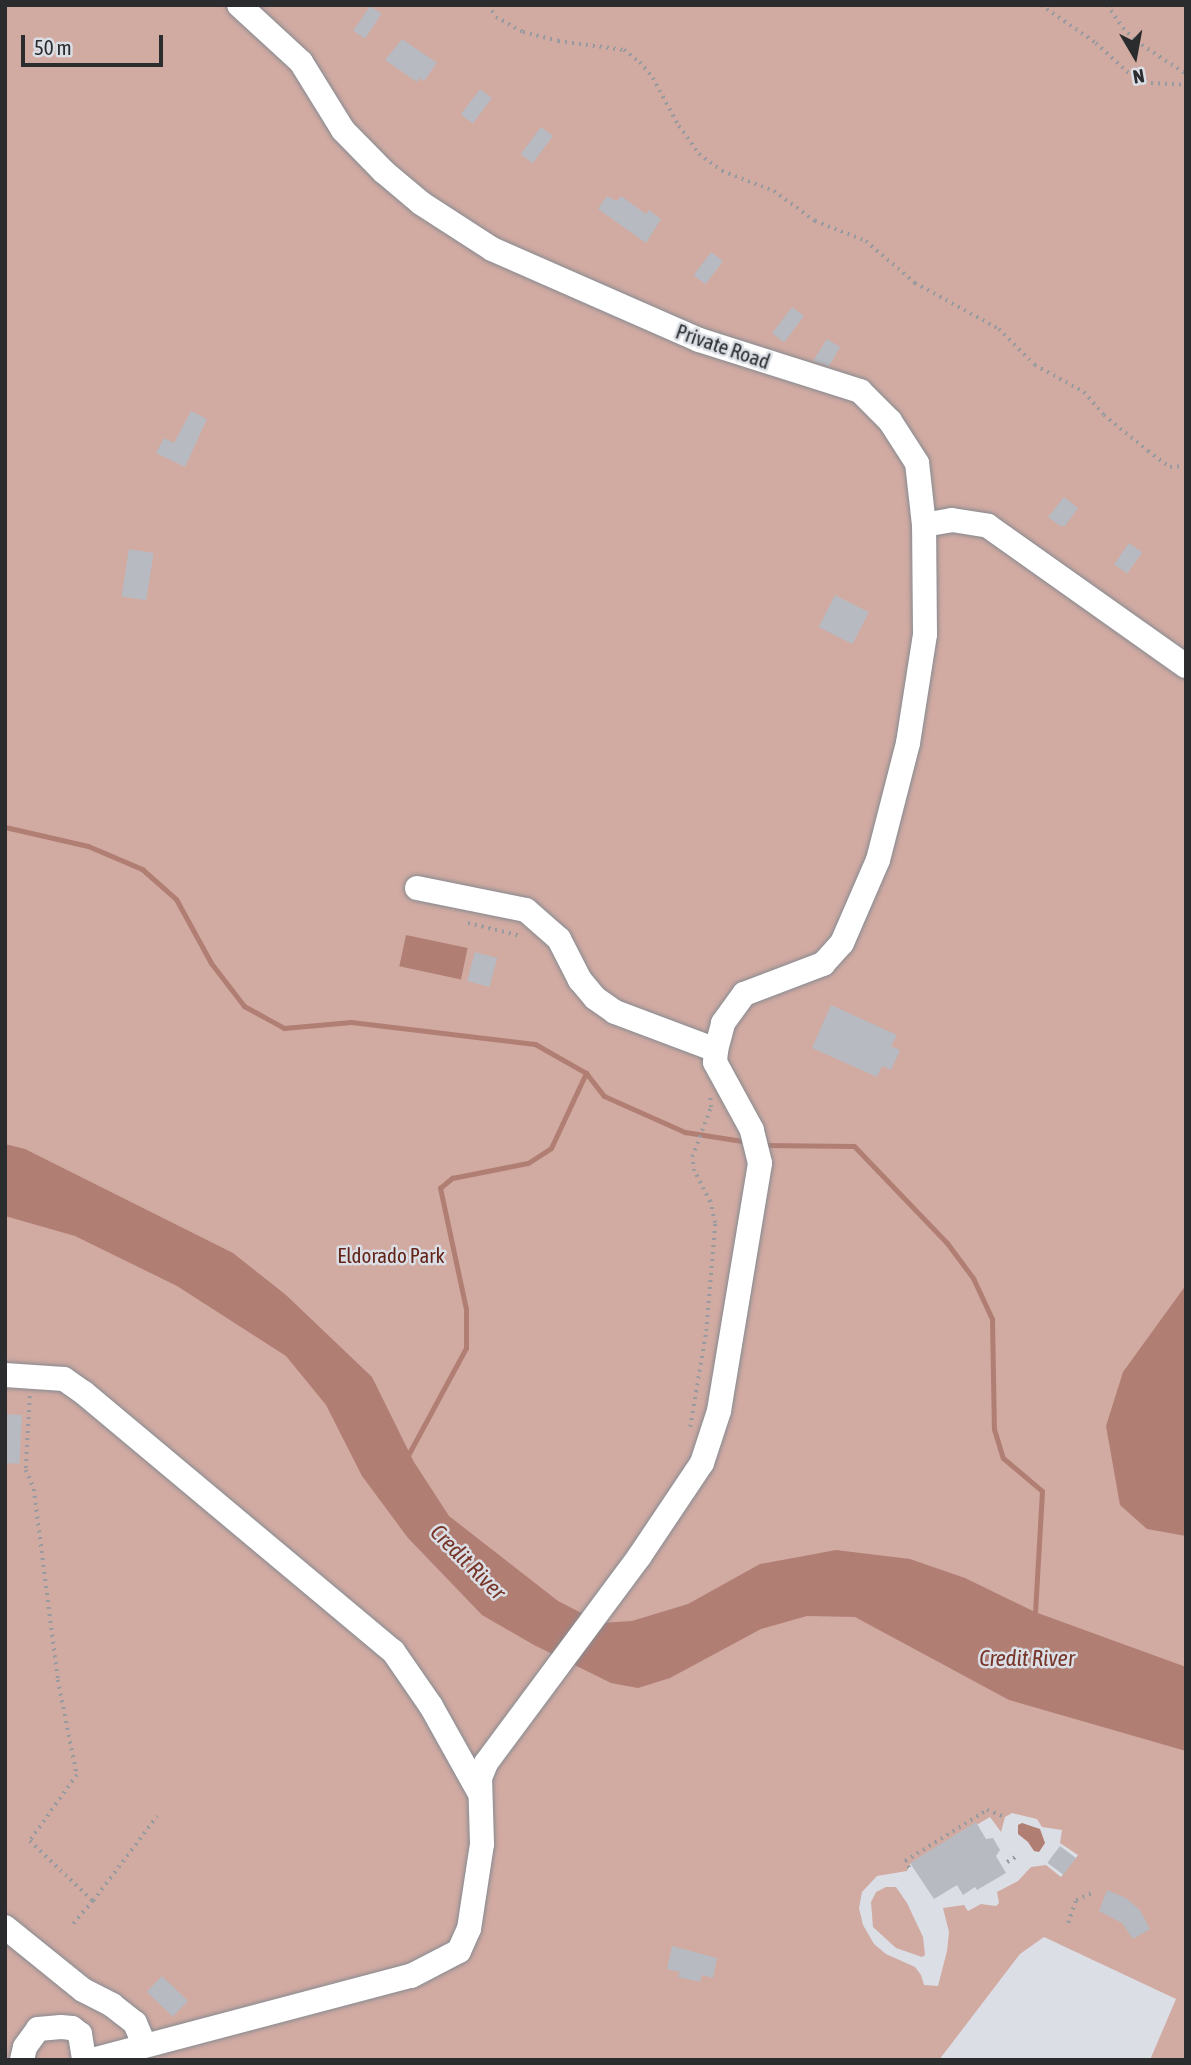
<!DOCTYPE html>
<style>
body{margin:0}
#map{position:relative;width:1191px;height:2065px;overflow:hidden;background:#dbdfe5;font-family:"Asap Condensed",sans-serif}
div>[style]{position:absolute}
.green>*{inset:0;background:#d1aaa2}
.water>*{inset:0;background:#b17e74;transform-origin:0 0}
.stream>*{height:5px;margin:-2.5px;padding:0 2.5px;transform-origin:2.5px;border-radius:2.5px;background:#b17e74}
.building>*{inset:0;background:#b7bbc1;transform-origin:0 0}
.path>*{height:3.5px;margin-top:-1.75px;transform-origin:0;background:repeating-linear-gradient(90deg,#979a9e 0 2px,transparent 0 7px)}
.roads{filter:drop-shadow(0 0 2px #868a90) drop-shadow(0 0 2px #868a90)}
.minor>*{height:24px;margin:-12px;padding:0 12px;transform-origin:12px;border-radius:12px;background:#fff}
span{translate:-50% -50%;white-space:nowrap;text-align:center;line-height:1.15;-webkit-text-stroke:5px #dbdfe5;paint-order:stroke}
.street-label{font-size:21px;color:#2a2c2e}
.park-label{font-size:21px;color:#632318}
.water-label{font-size:23px;color:#773529;font-style:italic}
.frame{position:absolute;inset:0;border:7px solid #2a2c2e;pointer-events:none}
.north{position:absolute;left:1100px;top:21px;width:70px;height:70px;-webkit-text-stroke:5px #dbdfe5;paint-order:stroke;rotate:170deg;font-size:19px;font-weight:700;line-height:28px;text-align:center;color:#2a2c2e}
.north::after{content:'';display:block;margin:auto;width:24px;height:32px;background:#2a2c2e;clip-path:polygon(50% 0,100% 100%,50% 72%,0 100%)}
.scale{position:absolute;left:21px;top:35px;width:142px;height:32px;box-sizing:border-box;border:4px solid #2a2c2e;border-top:0;padding-left:9px;font-size:21px;line-height:24px;white-space:nowrap;color:#2a2c2e;-webkit-text-stroke:5px #dbdfe5;paint-order:stroke}
</style>
<div id="map">
<div class="green">
<i style="clip-path:polygon(evenodd,5px 5px,1186px 5px,1186px 2060px,1150px 2060px,1176px 1999px,1044px 1937px,1020px 1954px,939px 2060px,5px 2060px,5px 5px,1012px 1813px,1037px 1819px,1042px 1827px,1062px 1830px,1060px 1843px,1078px 1855px,1061px 1877px,1046px 1865px,1031px 1867px,1018px 1881px,997px 1892px,999px 1903px,996px 1906px,981px 1904px,968px 1911px,964px 1905px,943px 1908px,949px 1932px,947px 1951px,938px 1986px,924px 1985px,921px 1975px,915px 1967px,886px 1954px,874px 1944px,863px 1925px,859px 1908px,862px 1892px,877px 1876px,907px 1871px,910px 1864px,990px 1817px,1001px 1832px,1005px 1817px,1012px 1813px)"></i>
<i style="clip-path:polygon(886px 1887px,896px 1887px,907px 1903px,923px 1937px,925px 1955px,922px 1957px,896px 1948px,873px 1927px,871px 1902px,876px 1892px)"></i>
</div>
<div class="water">
<i style="left:406px;top:935px;width:63px;height:32px;rotate:12deg"></i>
<i style="clip-path:polygon(5px 1144px,25px 1149px,233px 1253px,286px 1295px,372px 1377px,414px 1462px,449px 1516px,558px 1601px,601px 1623px,632px 1621px,688px 1604px,760px 1564px,836px 1550px,910px 1559px,965px 1578px,1035px 1612px,1186px 1667px,1186px 1751px,1009px 1700px,855px 1617px,807px 1616px,761px 1629px,670px 1678px,638px 1688px,611px 1683px,534px 1645px,482px 1615px,408px 1538px,362px 1476px,326px 1405px,286px 1356px,177px 1286px,75px 1236px,5px 1216px)"></i>
<i style="clip-path:polygon(1186px 1285px,1186px 1536px,1147px 1529px,1120px 1505px,1106px 1426px,1123px 1372px)"></i>
<i style="clip-path:polygon(1022px 1823px,1040px 1829px,1045px 1843px,1039px 1852px,1034px 1851px,1028px 1842px,1018px 1834px,1018px 1825px)"></i>
</div>
<div class="stream">
<i style="left:5px;top:827px;width:85px;rotate:12.9deg"></i>
<i style="left:88px;top:846px;width:59px;rotate:23.1deg"></i>
<i style="left:142px;top:869px;width:45px;rotate:41.4deg"></i>
<i style="left:176px;top:899px;width:73px;rotate:61.3deg"></i>
<i style="left:211px;top:963px;width:54px;rotate:52.5deg"></i>
<i style="left:244px;top:1006px;width:46px;rotate:28.8deg"></i>
<i style="left:284px;top:1028px;width:67px;rotate:-5.1deg"></i>
<i style="left:351px;top:1022px;width:185px;rotate:6.8deg"></i>
<i style="left:535px;top:1044px;width:59px;rotate:29.6deg"></i>
<i style="left:586px;top:1073px;width:29px;rotate:52deg"></i>
<i style="left:604px;top:1096px;width:89px;rotate:24deg"></i>
<i style="left:685px;top:1132px;width:64px;rotate:9deg"></i>
<i style="left:764px;top:1145px;width:90px;rotate:0.6deg"></i>
<i style="left:854px;top:1146px;width:134px;rotate:46.2deg"></i>
<i style="left:947px;top:1243px;width:44px;rotate:53.4deg"></i>
<i style="left:973px;top:1278px;width:45px;rotate:65.1deg"></i>
<i style="left:992px;top:1319px;width:110px;rotate:89deg"></i>
<i style="left:994px;top:1429px;width:30px;rotate:73deg"></i>
<i style="left:1003px;top:1458px;width:51px;rotate:40.2deg"></i>
<i style="left:1042px;top:1491px;width:121px;rotate:93.3deg"></i>
<i style="left:407px;top:1457px;width:124px;rotate:-61.6deg"></i>
<i style="left:466px;top:1348px;width:39px;rotate:-90deg"></i>
<i style="left:466px;top:1309px;width:124px;rotate:-102.1deg"></i>
<i style="left:440px;top:1188px;width:16px;rotate:-40deg"></i>
<i style="left:452px;top:1178px;width:77px;rotate:-11.2deg"></i>
<i style="left:528px;top:1163px;width:27px;rotate:-33deg"></i>
<i style="left:551px;top:1148px;width:83px;rotate:-65deg"></i>
</div>
<div class="building">
<i style="left:370px;top:6px;width:14px;height:30px;rotate:34deg"></i>
<i style="clip-path:polygon(402px 39px,437px 63px,424px 81px,420px 78px,417px 82px,385px 60px)"></i>
<i style="left:480px;top:89px;width:15px;height:32px;rotate:37deg"></i>
<i style="left:541px;top:127px;width:15px;height:34px;rotate:37deg"></i>
<i style="clip-path:polygon(607px 196px,617px 201px,621px 196px,646px 214px,649px 210px,661px 219px,646px 243px,598px 209px)"></i>
<i style="left:711px;top:252px;width:15px;height:29px;rotate:37deg"></i>
<i style="left:792px;top:307px;width:15px;height:33px;rotate:37deg"></i>
<i style="clip-path:polygon(827px 339px,840px 347px,829px 366px,813px 361px)"></i>
<i style="clip-path:polygon(191px 411px,207px 419px,185px 467px,156px 453px,164px 438px,174px 443px)"></i>
<i style="clip-path:polygon(1064px 497px,1078px 508px,1065px 526px,1060px 526px,1048px 517px)"></i>
<i style="left:1129px;top:543px;width:16px;height:26px;rotate:35deg"></i>
<i style="left:129px;top:549px;width:25px;height:48px;rotate:9deg"></i>
<i style="left:835px;top:595px;width:38px;height:36px;rotate:27deg"></i>
<i style="left:475px;top:952px;width:23px;height:30px;rotate:15deg"></i>
<i style="clip-path:polygon(831px 1005px,897px 1035px,891px 1046px,900px 1050px,891px 1070px,882px 1066px,877px 1077px,812px 1048px)"></i>
<i style="left:5px;top:1414px;width:17px;height:49px;rotate:3deg"></i>
<i style="clip-path:polygon(976px 1822px,986px 1839px,993px 1838px,1000px 1850px,996px 1856px,1006px 1873px,977px 1890px,975px 1887px,963px 1895px,957px 1885px,934px 1899px,910px 1863px)"></i>
<i style="left:1060px;top:1846px;width:20px;height:21px;rotate:37deg"></i>
<i style="clip-path:polygon(1107px 1890px,1126px 1898px,1140px 1910px,1150px 1929px,1133px 1939px,1122px 1923px,1099px 1911px)"></i>
<i style="clip-path:polygon(672px 1946px,717px 1958px,713px 1978px,702px 1975px,700px 1982px,678px 1977px,680px 1972px,667px 1969px)"></i>
<i style="left:162px;top:1976px;width:36px;height:22px;rotate:44deg"></i>
</div>
<div class="path">
<i style="left:488px;top:5px;width:14px;rotate:56deg"></i>
<i style="left:496px;top:17px;width:31px;rotate:29deg"></i>
<i style="left:523px;top:32px;width:36px;rotate:14deg"></i>
<i style="left:558px;top:41px;width:67px;rotate:7.8deg"></i>
<i style="left:624px;top:50px;width:20px;rotate:37deg"></i>
<i style="left:640px;top:62px;width:21px;rotate:51deg"></i>
<i style="left:653px;top:78px;width:55px;rotate:61.6deg"></i>
<i style="left:679px;top:126px;width:34px;rotate:54deg"></i>
<i style="left:699px;top:154px;width:29px;rotate:36deg"></i>
<i style="left:722px;top:171px;width:56px;rotate:21deg"></i>
<i style="left:774px;top:191px;width:51px;rotate:36.2deg"></i>
<i style="left:815px;top:221px;width:55px;rotate:21.4deg"></i>
<i style="left:866px;top:241px;width:65px;rotate:40.6deg"></i>
<i style="left:915px;top:283px;width:96px;rotate:28.7deg"></i>
<i style="left:999px;top:329px;width:51px;rotate:45deg"></i>
<i style="left:1035px;top:365px;width:56px;rotate:28.9deg"></i>
<i style="left:1084px;top:392px;width:30px;rotate:49deg"></i>
<i style="left:1104px;top:415px;width:57px;rotate:39.3deg"></i>
<i style="left:1148px;top:451px;width:27px;rotate:36deg"></i>
<i style="left:1170px;top:467px;width:16px;rotate:-4deg"></i>
<i style="left:1041px;top:5px;width:67px;rotate:34.6deg"></i>
<i style="left:1096px;top:43px;width:49px;rotate:42.5deg"></i>
<i style="left:1132px;top:76px;width:20px;rotate:20deg"></i>
<i style="left:1151px;top:83px;width:35px;rotate:3deg"></i>
<i style="left:1107px;top:5px;width:28px;rotate:55deg"></i>
<i style="left:1123px;top:28px;width:18px;rotate:45deg"></i>
<i style="left:1136px;top:41px;width:60px;rotate:33.4deg"></i>
<i style="left:468px;top:923px;width:55px;rotate:13.8deg"></i>
<i style="left:30px;top:1396px;width:74px;rotate:93.1deg"></i>
<i style="left:26px;top:1470px;width:21px;rotate:67deg"></i>
<i style="left:34px;top:1489px;width:193px;rotate:82.8deg"></i>
<i style="left:58px;top:1680px;width:97px;rotate:78.7deg"></i>
<i style="left:77px;top:1775px;width:81px;rotate:125.5deg"></i>
<i style="left:30px;top:1841px;width:87px;rotate:43.6deg"></i>
<i style="left:93px;top:1901px;width:33px;rotate:130deg"></i>
<i style="left:690px;top:1427px;width:97px;rotate:-80.5deg"></i>
<i style="left:706px;top:1331px;width:108px;rotate:-85.2deg"></i>
<i style="left:715px;top:1223px;width:22px;rotate:-103deg"></i>
<i style="left:710px;top:1202px;width:35px;rotate:-117deg"></i>
<i style="left:694px;top:1171px;width:14px;rotate:-98deg"></i>
<i style="left:692px;top:1157px;width:53px;rotate:-69.2deg"></i>
<i style="left:711px;top:1107px;width:9px;rotate:-96deg"></i>
<i style="left:1007px;top:1862px;width:12px;rotate:-31deg"></i>
<i style="left:909px;top:1868px;width:8px;rotate:-120deg"></i>
<i style="left:905px;top:1861px;width:91px;rotate:-31.9deg"></i>
<i style="left:982px;top:1813px;width:6px;rotate:-31deg"></i>
<i style="left:987px;top:1810px;width:19px;rotate:21deg"></i>
<i style="left:93px;top:1901px;width:106px;rotate:-53deg"></i>
<i style="left:1068px;top:1923px;width:24px;rotate:-71deg"></i>
<i style="left:1076px;top:1900px;width:20px;rotate:-24deg"></i>
</div>
<div class="roads">
<div class="minor">
<i style="left:924px;top:525px;width:28px;rotate:-10deg"></i>
<i style="left:952px;top:520px;width:36px;rotate:9deg"></i>
<i style="left:988px;top:526px;width:242px;rotate:35.3deg"></i>
<i style="left:417px;top:888px;width:111px;rotate:11.4deg"></i>
<i style="left:526px;top:910px;width:44px;rotate:41.3deg"></i>
<i style="left:559px;top:939px;width:46px;rotate:62.9deg"></i>
<i style="left:580px;top:980px;width:23px;rotate:50deg"></i>
<i style="left:595px;top:998px;width:24px;rotate:35deg"></i>
<i style="left:615px;top:1012px;width:108px;rotate:20.6deg"></i>
<i style="left:5px;top:1375px;width:59px;rotate:3.9deg"></i>
<i style="left:64px;top:1379px;width:24px;rotate:35deg"></i>
<i style="left:84px;top:1393px;width:403px;rotate:39.9deg"></i>
<i style="left:393px;top:1651px;width:67px;rotate:55.4deg"></i>
<i style="left:431px;top:1706px;width:98px;rotate:60.8deg"></i>
<i style="left:5px;top:1927px;width:100px;rotate:38.9deg"></i>
<i style="left:83px;top:1990px;width:33px;rotate:27deg"></i>
<i style="left:112px;top:2005px;width:29px;rotate:38deg"></i>
<i style="left:135px;top:2023px;width:23px;rotate:67deg"></i>
<i style="left:22px;top:2060px;width:13px;rotate:-77deg"></i>
<i style="left:25px;top:2047px;width:22px;rotate:-54deg"></i>
<i style="left:38px;top:2029px;width:23px;rotate:-5deg"></i>
<i style="left:61px;top:2027px;width:11px;rotate:5deg"></i>
<i style="left:72px;top:2028px;width:10px;rotate:37deg"></i>
<i style="left:80px;top:2034px;width:26px;rotate:81deg"></i>
<i style="left:92px;top:2060px;width:330px;rotate:-14.8deg"></i>
<i style="left:411px;top:1976px;width:54px;rotate:-27.5deg"></i>
<i style="left:459px;top:1951px;width:24px;rotate:-66deg"></i>
<i style="left:469px;top:1929px;width:86px;rotate:-81.3deg"></i>
<i style="left:482px;top:1844px;width:66px;rotate:-91.7deg"></i>
<i style="left:480px;top:1778px;width:16px;rotate:-68deg"></i>
<i style="left:486px;top:1763px;width:257px;rotate:-53.4deg"></i>
<i style="left:639px;top:1557px;width:113px;rotate:-56.2deg"></i>
<i style="left:702px;top:1463px;width:55px;rotate:-71.9deg"></i>
<i style="left:719px;top:1411px;width:251px;rotate:-80.6deg"></i>
<i style="left:760px;top:1163px;width:34px;rotate:-104deg"></i>
<i style="left:752px;top:1130px;width:77px;rotate:-118.6deg"></i>
<i style="left:715px;top:1062px;width:12px;rotate:-85deg"></i>
<i style="left:716px;top:1050px;width:28px;rotate:-75deg"></i>
<i style="left:723px;top:1023px;width:36px;rotate:-54deg"></i>
<i style="left:744px;top:994px;width:85px;rotate:-20.8deg"></i>
<i style="left:823px;top:964px;width:28px;rotate:-48deg"></i>
<i style="left:842px;top:943px;width:90px;rotate:-66.6deg"></i>
<i style="left:878px;top:860px;width:121px;rotate:-75.6deg"></i>
<i style="left:908px;top:743px;width:110px;rotate:-81.1deg"></i>
<i style="left:925px;top:634px;width:109px;rotate:-90.5deg"></i>
<i style="left:924px;top:525px;width:62px;rotate:-96.4deg"></i>
<i style="left:917px;top:463px;width:50px;rotate:-122.7deg"></i>
<i style="left:890px;top:421px;width:42px;rotate:-135deg"></i>
<i style="left:860px;top:391px;width:169px;rotate:-162.4deg"></i>
<i style="left:699px;top:340px;width:226px;rotate:-156.3deg"></i>
<i style="left:492px;top:249px;width:85px;rotate:-147.1deg"></i>
<i style="left:421px;top:203px;width:48px;rotate:-140deg"></i>
<i style="left:384px;top:172px;width:59px;rotate:-134.3deg"></i>
<i style="left:343px;top:130px;width:80px;rotate:-121.7deg"></i>
<i style="left:301px;top:62px;width:84px;rotate:-137.4deg"></i>
</div>
</div>
<div class="street-label">
<span style="left:723px;top:346px;rotate:19deg">Private Road</span>
</div>
<div class="park-label">
<span style="left:391px;top:1255px">Eldorado Park</span>
</div>
<div class="water-label">
<span style="left:468px;top:1562px;rotate:45deg">Credit River</span>
<span style="left:1027px;top:1658px">Credit River</span>
</div>
<div class="frame"></div>
<div class="north">N</div>
<div class="scale">50 m</div>
</div>
